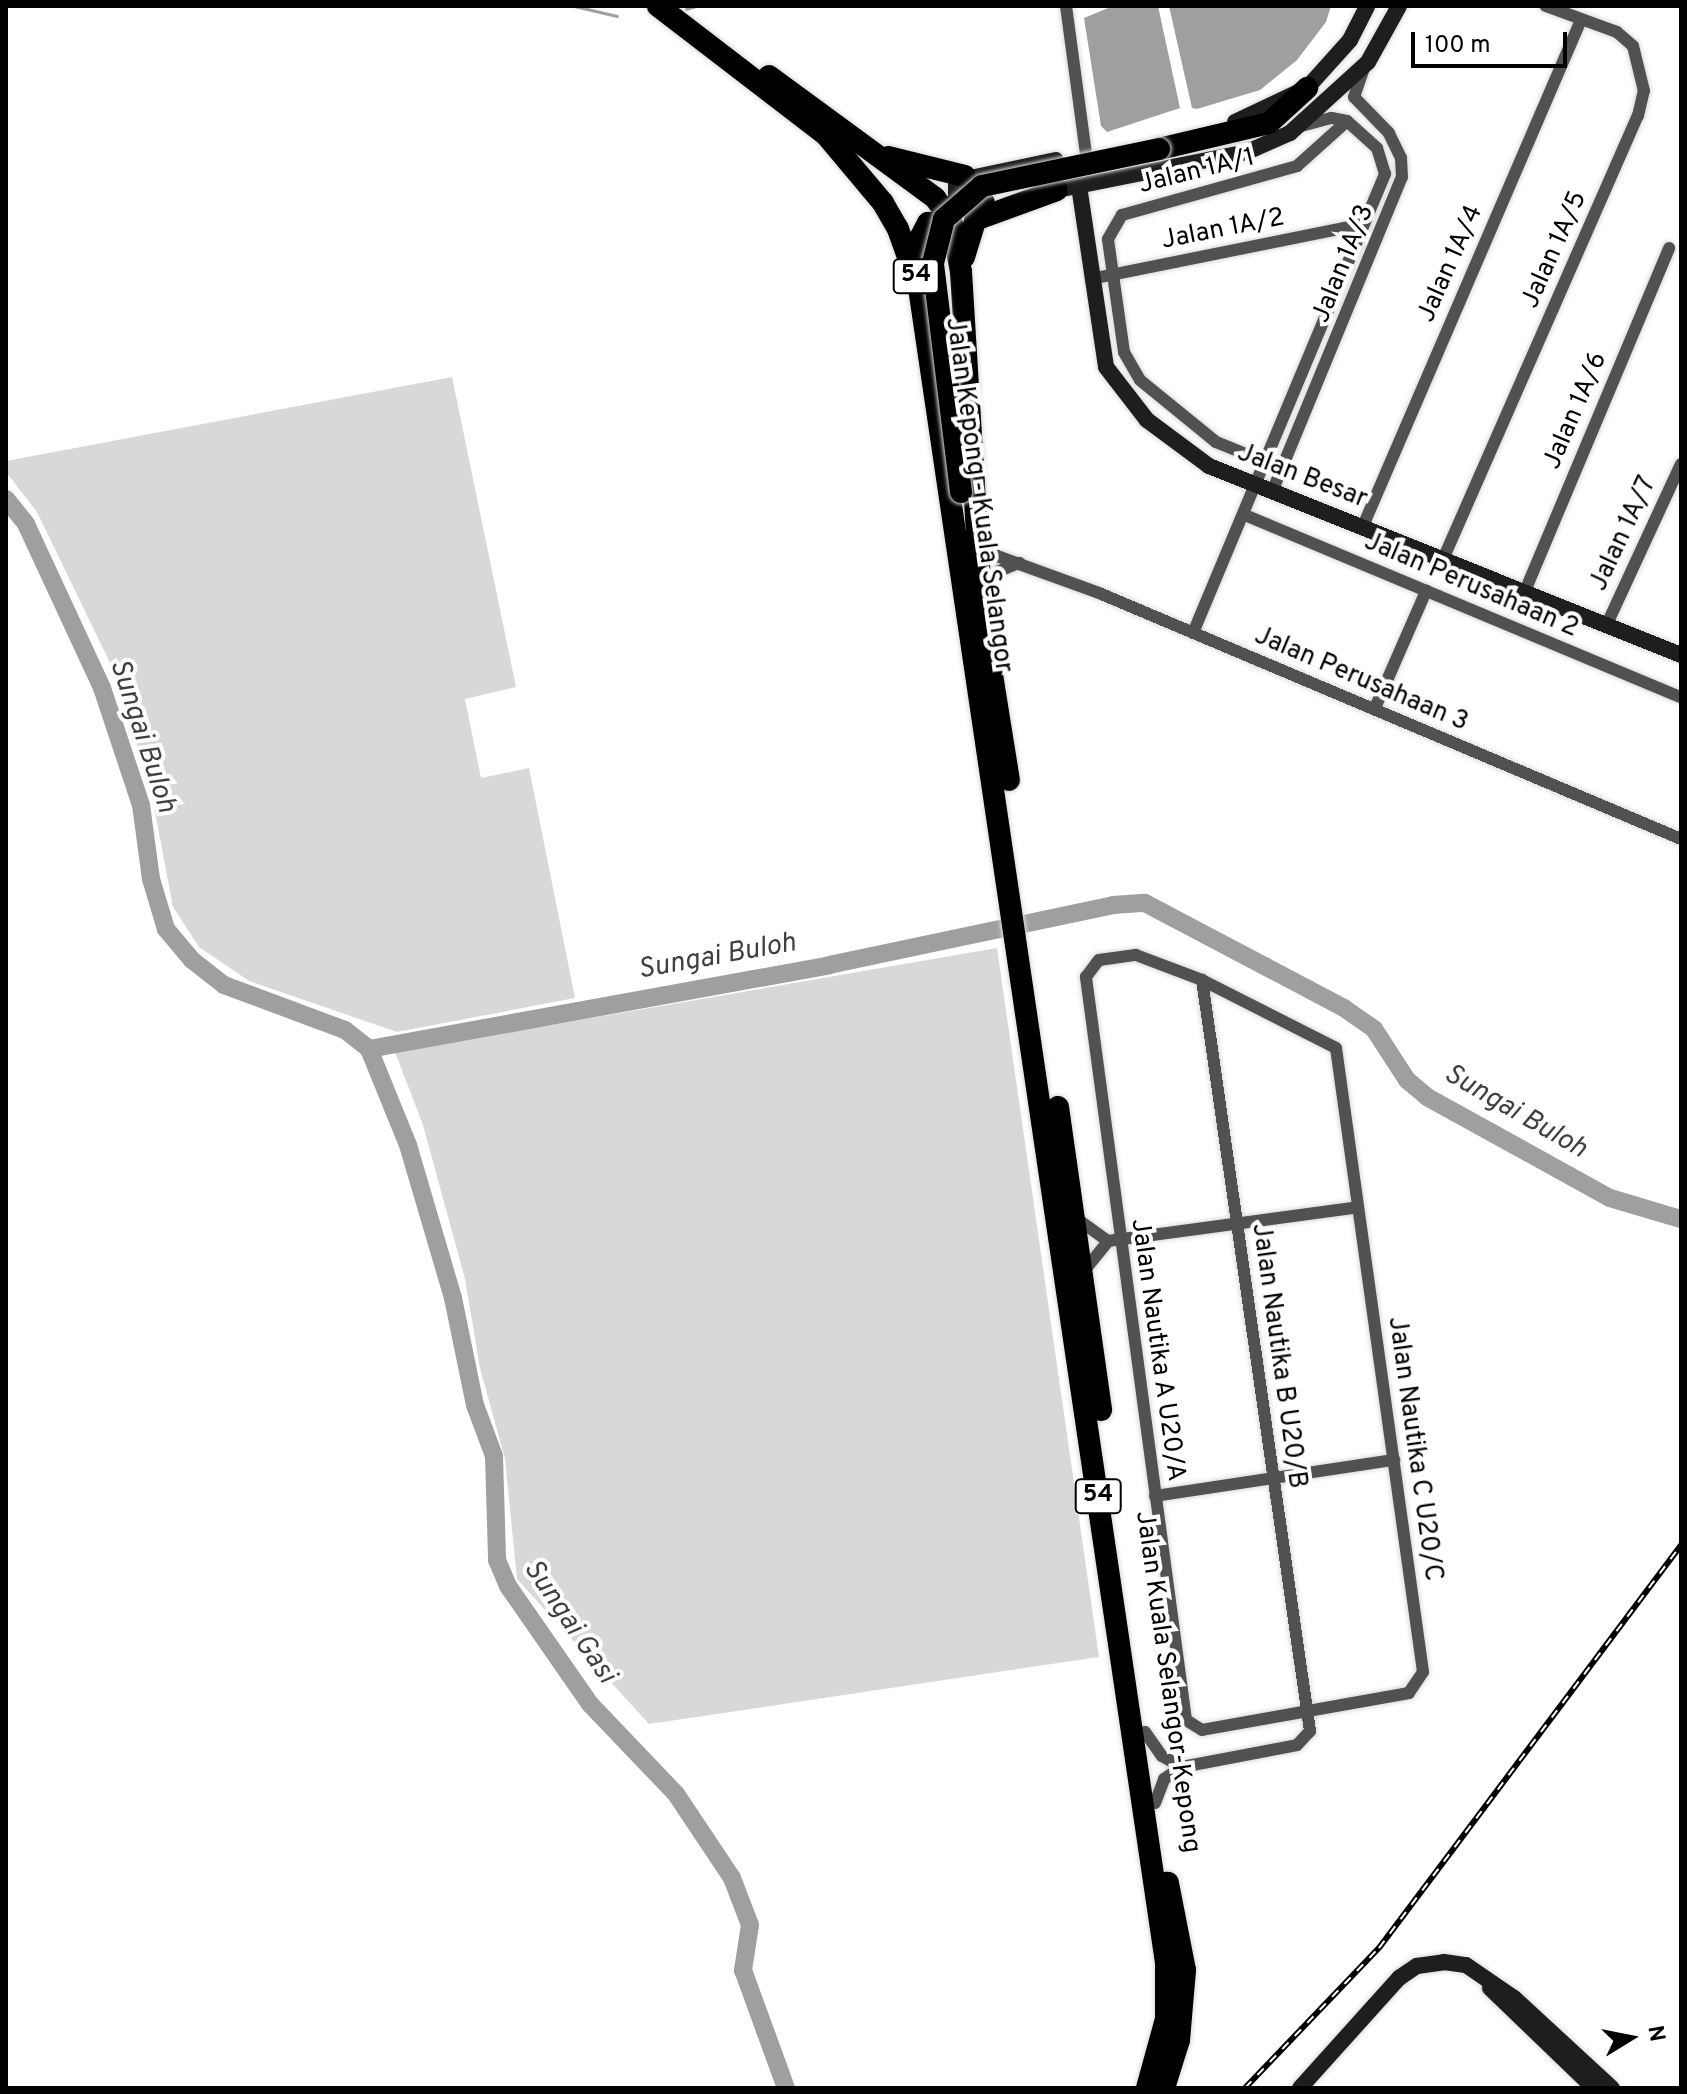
<!DOCTYPE html>
<style>
body{margin:0}
#map{position:relative;width:1687px;height:2094px;overflow:hidden;background:#fff;font-family:Overpass,sans-serif}
div>[style]{position:absolute}
.green>*{inset:0;background:#d8d8d8}
.water>*{inset:0;background:#9f9f9f}
.stream>*{height:3px;margin:-1.5px;padding:0 1.5px;transform-origin:1.5px;border-radius:1.5px;background:#9f9f9f}
.river>*{height:18px;margin:-9px;padding:0 9px;transform-origin:9px;border-radius:9px;background:#9f9f9f}
.roads{filter:drop-shadow(0 0 2px #dbdbdb) drop-shadow(0 0 2px #dbdbdb)}
.street>*{height:12px;margin:-6px;padding:0 6px;transform-origin:6px;border-radius:6px;background:#515151}
.secondary>*{height:16px;margin:-8px;padding:0 8px;transform-origin:8px;border-radius:8px;background:#1e1e1e}
.highway>*{height:22px;margin:-11px;padding:0 11px;transform-origin:11px;border-radius:11px;background:#000}
.rail>*{height:6px;margin-top:-3px;transform-origin:0;background:repeating-linear-gradient(90deg,#fff 0 9px,#000 0 18px);box-sizing:border-box;border-block:2px solid #000}
.bridges{filter:drop-shadow(0 0 2px #dbdbdb) drop-shadow(0 0 2px #dbdbdb)}
.highway-bridge>*{height:22px;margin:-11px;padding:0 11px;transform-origin:11px;border-radius:11px;background:#000}
span{translate:-50% -50%;white-space:nowrap;text-align:center;line-height:1.15;-webkit-text-stroke:8px #fff;paint-order:stroke}
.shield-label span{padding:2px 6px;background:#fff;border:2px solid;border-radius:6px;-webkit-text-stroke-width:0}
.shield-label{font-size:24px;color:#000;font-weight:700}
.street-label{font-size:26px;color:#000}
.water-label{font-size:28px;color:#404040;font-style:italic}
.frame{position:absolute;inset:0;border:8px solid #000;pointer-events:none}
.north{position:absolute;left:1591px;top:1998px;width:80px;height:80px;-webkit-text-stroke:6px #fff;paint-order:stroke;rotate:80deg;font-size:22px;font-weight:700;line-height:32px;text-align:center;color:#000}
.north::after{content:'';display:block;margin:auto;width:28px;height:36px;background:#000;clip-path:polygon(50% 0,100% 100%,50% 72%,0 100%)}
.scale{position:absolute;left:1411px;top:32px;width:156px;height:36px;box-sizing:border-box;border:4px solid #000;border-top:0;padding-left:10px;font-size:24px;line-height:28px;white-space:nowrap;color:#000;-webkit-text-stroke:6px #fff;paint-order:stroke}
</style>
<div id="map">
<div class="green">
<i style="clip-path:polygon(452px 377px,516px 687px,465px 699px,481px 778px,529px 768px,575px 998px,397px 1032px,249px 981px,199px 947px,173px 907px,150px 786px,113px 669px,37px 512px,6px 472px,6px 461px)"></i>
<i style="clip-path:polygon(997px 948px,1099px 1657px,649px 1724px,517px 1579px,505px 1459px,480px 1368px,465px 1279px,423px 1125px,395px 1052px)"></i>
</div>
<div class="water">
<i style="clip-path:polygon(1113px 6px,1158px 6px,1180px 108px,1107px 132px,1101px 126px,1084px 18px)"></i>
<i style="clip-path:polygon(1169px 6px,1331px 6px,1326px 22px,1297px 60px,1260px 90px,1197px 109px,1192px 108px)"></i>
</div>
<div class="stream">
<i style="left:574px;top:6px;width:44px;rotate:13.1deg"></i>
<i style="left:686px;top:9px;width:10px;rotate:-17deg"></i>
</div>
<div class="river">
<i style="left:6px;top:499px;width:32px;rotate:51deg"></i>
<i style="left:26px;top:524px;width:181px;rotate:65.1deg"></i>
<i style="left:102px;top:688px;width:123px;rotate:71.6deg"></i>
<i style="left:141px;top:805px;width:75px;rotate:82.3deg"></i>
<i style="left:151px;top:879px;width:52px;rotate:73.3deg"></i>
<i style="left:166px;top:929px;width:40px;rotate:50deg"></i>
<i style="left:192px;top:960px;width:41px;rotate:38deg"></i>
<i style="left:224px;top:985px;width:129px;rotate:20.4deg"></i>
<i style="left:345px;top:1030px;width:31px;rotate:38deg"></i>
<i style="left:369px;top:1049px;width:468px;rotate:-10.3deg"></i>
<i style="left:829px;top:965px;width:290px;rotate:-11.9deg"></i>
<i style="left:1113px;top:905px;width:32px;rotate:-4deg"></i>
<i style="left:1145px;top:903px;width:225px;rotate:27.8deg"></i>
<i style="left:1344px;top:1008px;width:37px;rotate:35deg"></i>
<i style="left:1374px;top:1029px;width:61px;rotate:57.1deg"></i>
<i style="left:1407px;top:1080px;width:26px;rotate:40deg"></i>
<i style="left:1427px;top:1097px;width:209px;rotate:28.9deg"></i>
<i style="left:1610px;top:1198px;width:74px;rotate:16.5deg"></i>
<i style="left:369px;top:1049px;width:104px;rotate:67.9deg"></i>
<i style="left:408px;top:1145px;width:159px;rotate:73.6deg"></i>
<i style="left:453px;top:1298px;width:109px;rotate:78.4deg"></i>
<i style="left:475px;top:1405px;width:54px;rotate:69.6deg"></i>
<i style="left:494px;top:1456px;width:104px;rotate:88.3deg"></i>
<i style="left:497px;top:1560px;width:28px;rotate:67deg"></i>
<i style="left:508px;top:1586px;width:144px;rotate:55.2deg"></i>
<i style="left:590px;top:1704px;width:124px;rotate:46.3deg"></i>
<i style="left:676px;top:1794px;width:101px;rotate:56.3deg"></i>
<i style="left:732px;top:1878px;width:50px;rotate:69deg"></i>
<i style="left:750px;top:1925px;width:46px;rotate:98.8deg"></i>
<i style="left:743px;top:1970px;width:126px;rotate:70deg"></i>
</div>
<div class="roads">
<div class="street">
<i style="left:1066px;top:6px;width:149px;rotate:82.3deg"></i>
<i style="left:1091px;top:279px;width:278px;rotate:-11.4deg"></i>
<i style="left:1263px;top:461px;width:51px;rotate:-158deg"></i>
<i style="left:1216px;top:442px;width:98px;rotate:-140.8deg"></i>
<i style="left:1140px;top:380px;width:32px;rotate:-120deg"></i>
<i style="left:1124px;top:352px;width:114px;rotate:-98.1deg"></i>
<i style="left:1108px;top:239px;width:28px;rotate:-60deg"></i>
<i style="left:1122px;top:215px;width:182px;rotate:-15.6deg"></i>
<i style="left:1297px;top:166px;width:67px;rotate:-42deg"></i>
<i style="left:1272px;top:492px;width:341px;rotate:-67.6deg"></i>
<i style="left:1402px;top:177px;width:19px;rotate:-93deg"></i>
<i style="left:1401px;top:158px;width:28px;rotate:-116deg"></i>
<i style="left:1389px;top:133px;width:50px;rotate:-134.2deg"></i>
<i style="left:1354px;top:97px;width:28px;rotate:-71deg"></i>
<i style="left:1245px;top:515px;width:472px;rotate:22.7deg"></i>
<i style="left:1363px;top:526px;width:551px;rotate:-66.69deg"></i>
<i style="left:979px;top:540px;width:24px;rotate:42deg"></i>
<i style="left:997px;top:556px;width:109px;rotate:19.9deg"></i>
<i style="left:1099px;top:593px;width:632px;rotate:22.91deg"></i>
<i style="left:1444px;top:557px;width:482px;rotate:-66.3deg"></i>
<i style="left:1638px;top:116px;width:26px;rotate:-77deg"></i>
<i style="left:1644px;top:91px;width:46px;rotate:-103.7deg"></i>
<i style="left:1633px;top:46px;width:21px;rotate:-139deg"></i>
<i style="left:1617px;top:32px;width:76px;rotate:-159.9deg"></i>
<i style="left:1525px;top:591px;width:372px;rotate:-67.2deg"></i>
<i style="left:987px;top:595px;width:27px;rotate:-63deg"></i>
<i style="left:999px;top:571px;width:22px;rotate:-22deg"></i>
<i style="left:1607px;top:624px;width:176px;rotate:-65.2deg"></i>
<i style="left:1193px;top:633px;width:498px;rotate:-67.3deg"></i>
<i style="left:1385px;top:174px;width:27px;rotate:-107deg"></i>
<i style="left:1377px;top:148px;width:40px;rotate:-138deg"></i>
<i style="left:1347px;top:121px;width:16px;rotate:-169deg"></i>
<i style="left:1331px;top:118px;width:31px;rotate:165deg"></i>
<i style="left:1375px;top:708px;width:128px;rotate:-66.4deg"></i>
<i style="left:1136px;top:955px;width:71px;rotate:20.7deg"></i>
<i style="left:1202px;top:980px;width:150px;rotate:26.9deg"></i>
<i style="left:1336px;top:1048px;width:630px;rotate:82.06deg"></i>
<i style="left:1423px;top:1672px;width:25px;rotate:124deg"></i>
<i style="left:1409px;top:1693px;width:210px;rotate:169.9deg"></i>
<i style="left:1202px;top:1730px;width:19px;rotate:-148deg"></i>
<i style="left:1186px;top:1720px;width:750px;rotate:-97.67deg"></i>
<i style="left:1086px;top:977px;width:21px;rotate:-53deg"></i>
<i style="left:1099px;top:960px;width:37px;rotate:-8deg"></i>
<i style="left:1076px;top:1218px;width:39px;rotate:36deg"></i>
<i style="left:1084px;top:1271px;width:38px;rotate:-51deg"></i>
<i style="left:1108px;top:1241px;width:252px;rotate:-7.7deg"></i>
<i style="left:1155px;top:1496px;width:242px;rotate:-8.6deg"></i>
<i style="left:1145px;top:1732px;width:29px;rotate:55deg"></i>
<i style="left:1162px;top:1756px;width:23px;rotate:29deg"></i>
<i style="left:1155px;top:1803px;width:26px;rotate:-69deg"></i>
<i style="left:1164px;top:1779px;width:22px;rotate:-34deg"></i>
<i style="left:1182px;top:1767px;width:117px;rotate:-10.8deg"></i>
<i style="left:1297px;top:1745px;width:19px;rotate:-47deg"></i>
<i style="left:1310px;top:1731px;width:759px;rotate:-98.18deg"></i>
</div>
<div class="secondary">
<i style="left:1235px;top:122px;width:80px;rotate:-25.3deg"></i>
<i style="left:1307px;top:88px;width:64px;rotate:-48.1deg"></i>
<i style="left:1350px;top:40px;width:38px;rotate:-63deg"></i>
<i style="left:1079px;top:186px;width:183px;rotate:81.5deg"></i>
<i style="left:1106px;top:367px;width:67px;rotate:52.3deg"></i>
<i style="left:1147px;top:420px;width:77px;rotate:36.6deg"></i>
<i style="left:1209px;top:466px;width:508px;rotate:21.82deg"></i>
<i style="left:1047px;top:192px;width:204px;rotate:-11.3deg"></i>
<i style="left:1247px;top:152px;width:47px;rotate:-23.8deg"></i>
<i style="left:1290px;top:133px;width:105px;rotate:-42.3deg"></i>
<i style="left:1368px;top:62px;width:64px;rotate:-61deg"></i>
<i style="left:972px;top:202px;width:17px;rotate:-163deg"></i>
<i style="left:956px;top:197px;width:16px;rotate:-90deg"></i>
<i style="left:956px;top:181px;width:102px;rotate:-11.9deg"></i>
<i style="left:1490px;top:1988px;width:144px;rotate:43.9deg"></i>
<i style="left:1300px;top:2088px;width:148px;rotate:-48deg"></i>
<i style="left:1399px;top:1978px;width:22px;rotate:-34deg"></i>
<i style="left:1417px;top:1966px;width:27px;rotate:-8deg"></i>
<i style="left:1444px;top:1962px;width:22px;rotate:8deg"></i>
<i style="left:1466px;top:1965px;width:58px;rotate:34.5deg"></i>
<i style="left:1514px;top:1998px;width:133px;rotate:42.6deg"></i>
</div>
<div class="highway">
<i style="left:658px;top:6px;width:212px;rotate:37.5deg"></i>
<i style="left:826px;top:135px;width:89px;rotate:50deg"></i>
<i style="left:883px;top:203px;width:30px;rotate:60deg"></i>
<i style="left:898px;top:229px;width:63px;rotate:70.4deg"></i>
<i style="left:919px;top:288px;width:1692px;rotate:81.61deg"></i>
<i style="left:1166px;top:1962px;width:57px;rotate:90deg"></i>
<i style="left:1166px;top:2019px;width:72px;rotate:105.4deg"></i>
<i style="left:769px;top:76px;width:206px;rotate:36.3deg"></i>
<i style="left:935px;top:198px;width:26px;rotate:53deg"></i>
<i style="left:951px;top:219px;width:54px;rotate:79.3deg"></i>
<i style="left:961px;top:272px;width:341px;rotate:86.5deg"></i>
<i style="left:982px;top:612px;width:170px;rotate:80.9deg"></i>
<i style="left:1159px;top:149px;width:113px;rotate:-13.3deg"></i>
<i style="left:1269px;top:123px;width:52px;rotate:-42.6deg"></i>
<i style="left:888px;top:157px;width:79px;rotate:13.9deg"></i>
<i style="left:949px;top:207px;width:35px;rotate:-8deg"></i>
<i style="left:964px;top:257px;width:39px;rotate:-73deg"></i>
<i style="left:975px;top:220px;width:87px;rotate:-20.1deg"></i>
<i style="left:918px;top:267px;width:27px;rotate:-88deg"></i>
<i style="left:919px;top:240px;width:19px;rotate:-62deg"></i>
<i style="left:928px;top:223px;width:15px;rotate:-4deg"></i>
<i style="left:943px;top:222px;width:14px;rotate:34deg"></i>
<i style="left:1058px;top:1107px;width:306px;rotate:81.9deg"></i>
<i style="left:1164px;top:2088px;width:50px;rotate:-72.6deg"></i>
<i style="left:1179px;top:2040px;width:70px;rotate:-85.1deg"></i>
<i style="left:1185px;top:1970px;width:89px;rotate:-101.1deg"></i>
</div>
</div>
<div class="rail">
<i style="left:1245px;top:2088px;width:194px;rotate:-46.3deg"></i>
<i style="left:1379px;top:1948px;width:504px;rotate:-53.15deg"></i>
</div>
<div class="bridges">
<div class="highway-bridge">
<i style="left:961px;top:492px;width:231px;rotate:-97deg"></i>
<i style="left:933px;top:263px;width:45px;rotate:-76deg"></i>
<i style="left:944px;top:219px;width:50px;rotate:-41deg"></i>
<i style="left:982px;top:186px;width:181px;rotate:-11.8deg"></i>
</div>
</div>
<div class="shield-label">
<span style="left:916px;top:276px">54</span>
<span style="left:1098px;top:1496px">54</span>
</div>
<div class="street-label">
<span style="left:1197px;top:172px;rotate:-14deg">Jalan 1A/1</span>
<span style="left:1223px;top:230px;rotate:-11deg">Jalan 1A/2</span>
<span style="left:1555px;top:250px;rotate:-66deg">Jalan 1A/5</span>
<span style="left:1344px;top:264px;rotate:-68deg">Jalan 1A/3</span>
<span style="left:1451px;top:264px;rotate:-66deg">Jalan 1A/4</span>
<span style="left:1576px;top:411px;rotate:-67deg">Jalan 1A/6</span>
<span style="left:1302px;top:477px;rotate:21deg">Jalan Besar</span>
<span style="left:978px;top:495px;rotate:82deg">Jalan Kepong - Kuala Selangor</span>
<span style="left:1624px;top:534px;rotate:-65deg">Jalan 1A/7</span>
<span style="left:1471px;top:586px;rotate:23deg">Jalan Perusahaan 2</span>
<span style="left:1361px;top:680px;rotate:23deg">Jalan Perusahaan 3</span>
<span style="left:1157px;top:1350px;rotate:82deg">Jalan Nautika A U20/A</span>
<span style="left:1278px;top:1356px;rotate:82deg">Jalan Nautika B U20/B</span>
<span style="left:1414px;top:1449px;rotate:82deg">Jalan Nautika C U20/C</span>
<span style="left:1167px;top:1682px;rotate:82deg">Jalan Kuala Selangor-Kepong</span>
</div>
<div class="water-label">
<span style="left:142px;top:736px;rotate:72deg">Sungai Buloh</span>
<span style="left:717px;top:957px;rotate:-10deg">Sungai Buloh</span>
<span style="left:1515px;top:1112px;rotate:30deg">Sungai Buloh</span>
<span style="left:569px;top:1622px;rotate:56deg">Sungai Gasi</span>
</div>
<div class="frame"></div>
<div class="north">N</div>
<div class="scale">100 m</div>
</div>
